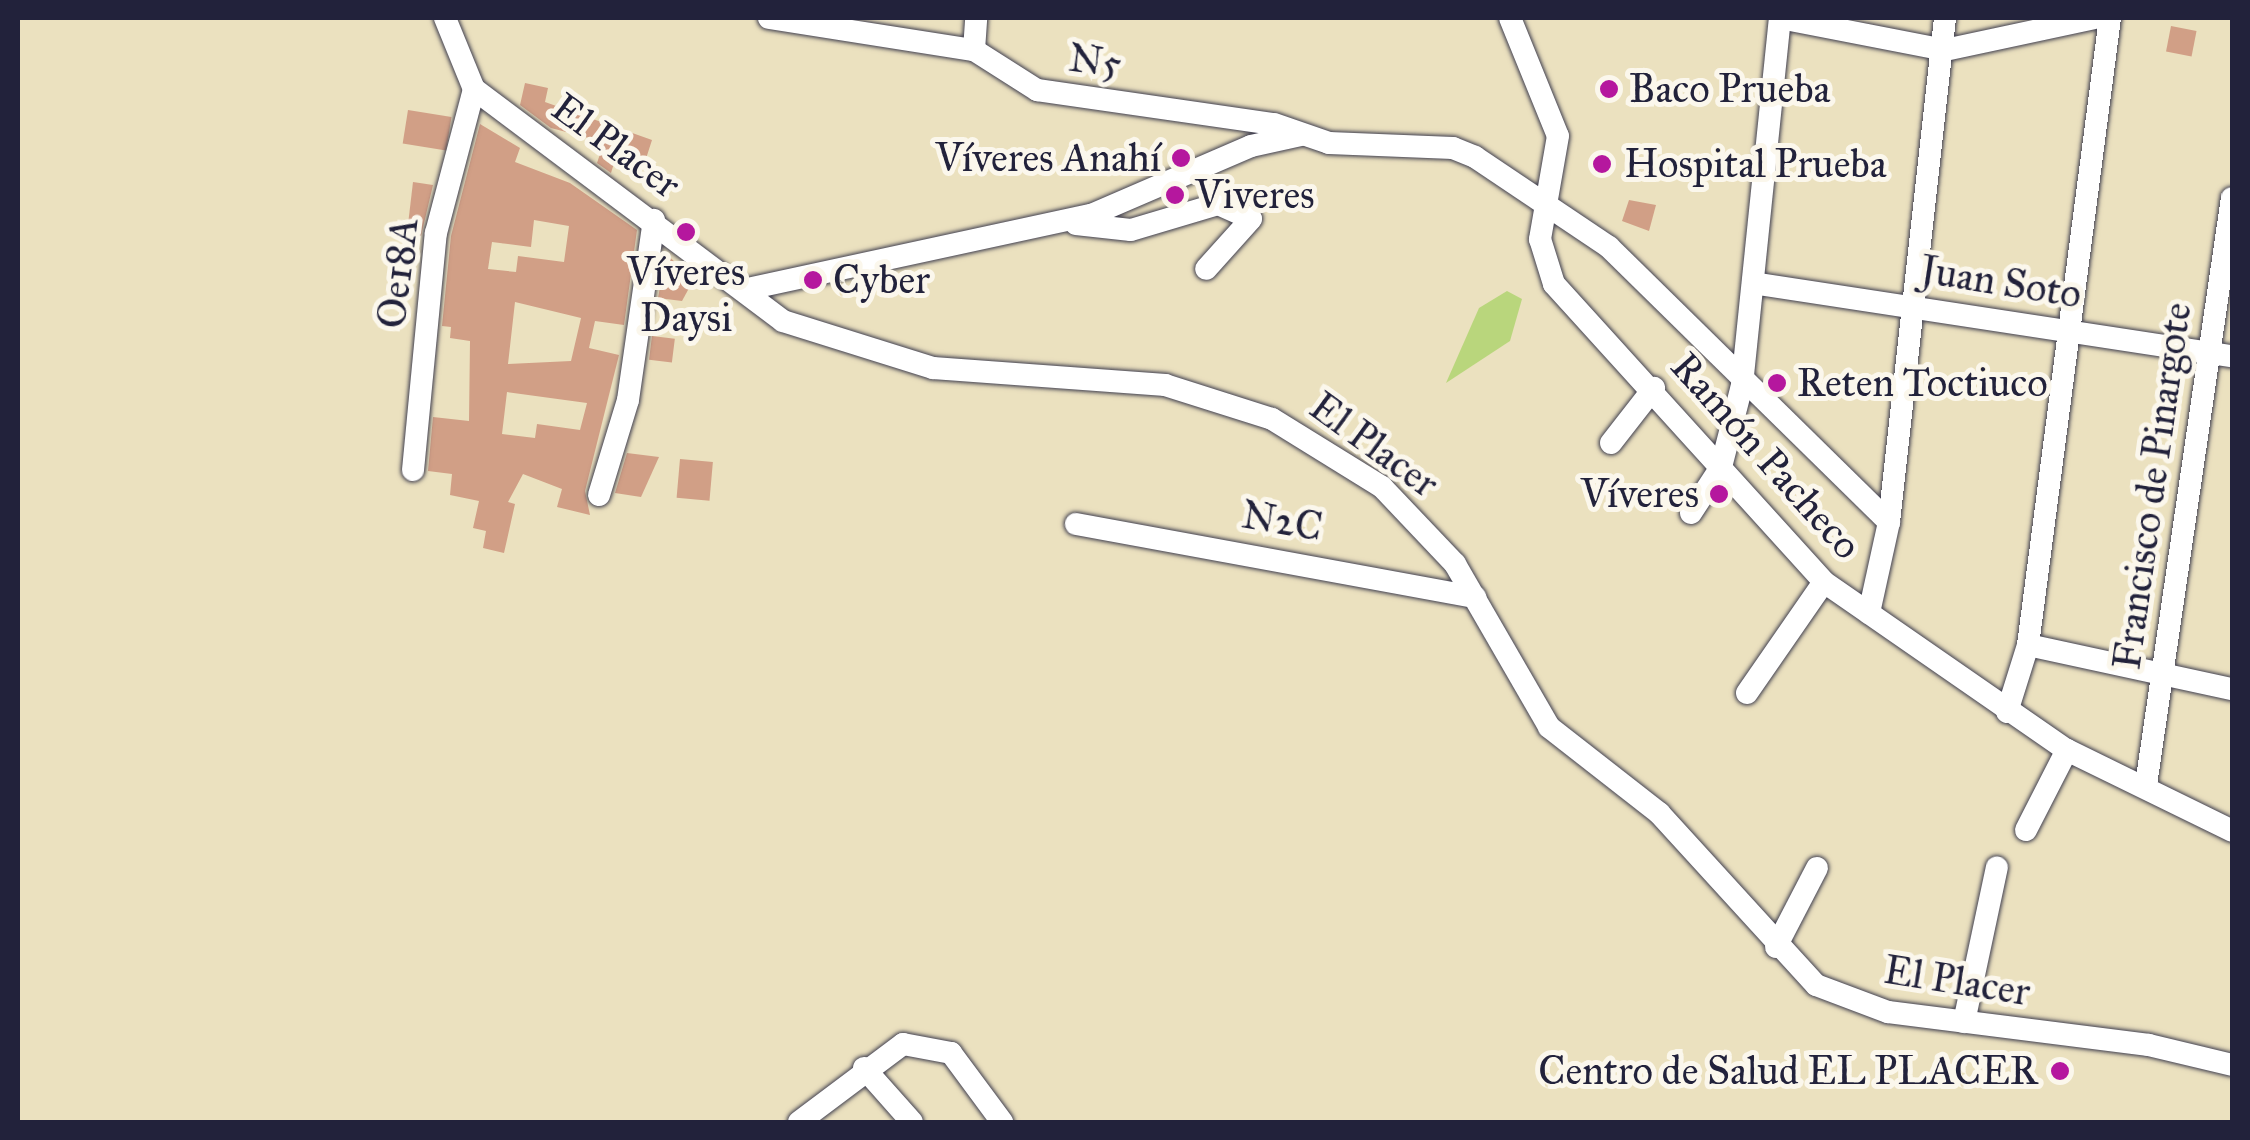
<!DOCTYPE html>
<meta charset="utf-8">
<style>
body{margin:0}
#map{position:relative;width:2250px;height:1140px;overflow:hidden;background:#ebe1bf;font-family:"IM FELL Great Primer",serif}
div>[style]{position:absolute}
.green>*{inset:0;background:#b9d67c}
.building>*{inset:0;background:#d19f86;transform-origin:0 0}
.roads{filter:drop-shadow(0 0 2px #403f4f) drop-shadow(0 0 2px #403f4f)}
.minor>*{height:22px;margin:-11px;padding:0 11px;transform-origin:11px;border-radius:11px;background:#fff}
.dots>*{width:28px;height:28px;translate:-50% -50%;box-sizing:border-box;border:5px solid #fbf7ec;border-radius:50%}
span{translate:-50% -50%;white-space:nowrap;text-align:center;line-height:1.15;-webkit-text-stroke:10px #fbf7ec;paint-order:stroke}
.street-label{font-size:40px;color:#22223b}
.poi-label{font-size:40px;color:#22223b}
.left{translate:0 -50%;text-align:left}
.right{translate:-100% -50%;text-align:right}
.frame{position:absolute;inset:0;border:20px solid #22223b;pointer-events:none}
</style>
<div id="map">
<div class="green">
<i style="clip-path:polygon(1507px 291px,1522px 299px,1510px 341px,1446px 383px,1479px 308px)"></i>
</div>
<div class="building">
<i style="left:2171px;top:26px;width:26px;height:26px;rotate:11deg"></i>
<i style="clip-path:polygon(525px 83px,548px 88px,545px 102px,652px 140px,643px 168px,615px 160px,611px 173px,597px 163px,604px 142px,551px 128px,520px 105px)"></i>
<i style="left:408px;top:110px;width:44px;height:34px;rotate:9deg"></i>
<i style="clip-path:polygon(evenodd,480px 124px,520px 148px,515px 162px,570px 183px,637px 230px,624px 325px,595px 321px,589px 348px,619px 355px,585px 491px,590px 515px,557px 507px,562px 489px,523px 474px,508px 502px,515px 504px,504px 553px,483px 548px,486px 531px,473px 528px,479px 501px,450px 495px,452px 474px,428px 471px,433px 417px,469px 421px,470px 341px,450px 338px,451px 327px,442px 326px,451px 236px,480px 124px,534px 220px,569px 226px,564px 262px,518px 256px,516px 272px,488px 269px,492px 242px,531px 247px,534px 220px,480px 124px,515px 302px,581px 318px,571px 361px,508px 364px,515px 302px,480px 124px,507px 392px,587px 403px,580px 430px,537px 424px,535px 438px,502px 434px,507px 392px)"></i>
<i style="clip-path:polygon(413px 182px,433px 185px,421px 236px,407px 233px)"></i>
<i style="clip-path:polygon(1629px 200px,1656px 205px,1649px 231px,1622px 221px)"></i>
<i style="clip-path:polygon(666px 254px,694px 279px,682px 301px,658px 298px)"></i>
<i style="left:652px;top:336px;width:23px;height:24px;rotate:7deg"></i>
<i style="clip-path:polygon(627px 453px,659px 457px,641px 497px,615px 493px)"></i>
<i style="left:680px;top:459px;width:33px;height:39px;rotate:5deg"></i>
</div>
<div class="roads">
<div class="minor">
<i style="left:445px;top:18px;width:77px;rotate:67.8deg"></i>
<i style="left:474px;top:89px;width:386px;rotate:36.9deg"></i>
<i style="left:783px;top:321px;width:157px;rotate:17.4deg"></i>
<i style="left:933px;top:368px;width:233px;rotate:4.2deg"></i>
<i style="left:1165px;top:385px;width:112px;rotate:17.6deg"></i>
<i style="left:1272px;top:419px;width:129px;rotate:31.7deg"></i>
<i style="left:1382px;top:487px;width:106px;rotate:46.5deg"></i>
<i style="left:1455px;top:564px;width:188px;rotate:60deg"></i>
<i style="left:1549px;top:727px;width:140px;rotate:38deg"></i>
<i style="left:1659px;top:813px;width:233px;rotate:47.6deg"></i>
<i style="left:1816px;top:985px;width:77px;rotate:20.6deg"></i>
<i style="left:1888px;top:1012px;width:263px;rotate:7.2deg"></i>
<i style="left:2149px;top:1045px;width:85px;rotate:13.5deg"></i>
<i style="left:769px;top:18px;width:207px;rotate:8.9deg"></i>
<i style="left:974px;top:50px;width:75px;rotate:32.4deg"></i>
<i style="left:1037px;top:90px;width:239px;rotate:8.2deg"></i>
<i style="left:1274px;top:124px;width:58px;rotate:19.1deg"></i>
<i style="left:1329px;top:143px;width:124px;rotate:2.3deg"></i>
<i style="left:1453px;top:148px;width:24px;rotate:22deg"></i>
<i style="left:1475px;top:157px;width:161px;rotate:33.9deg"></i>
<i style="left:1609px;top:247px;width:392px;rotate:44.5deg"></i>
<i style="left:1510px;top:18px;width:127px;rotate:67.9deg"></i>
<i style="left:1558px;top:136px;width:105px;rotate:99.9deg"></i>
<i style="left:1540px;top:239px;width:47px;rotate:72.7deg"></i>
<i style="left:1554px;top:284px;width:402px;rotate:47.8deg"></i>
<i style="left:1824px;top:582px;width:295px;rotate:34.7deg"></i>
<i style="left:2067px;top:750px;width:184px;rotate:26.1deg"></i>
<i style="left:1780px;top:18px;width:168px;rotate:11deg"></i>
<i style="left:1945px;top:50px;width:152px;rotate:-12.1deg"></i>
<i style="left:974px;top:50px;width:32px;rotate:-86deg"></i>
<i style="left:1076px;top:224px;width:55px;rotate:6.2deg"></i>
<i style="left:1131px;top:230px;width:91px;rotate:-16.6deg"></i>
<i style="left:1218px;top:204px;width:36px;rotate:24deg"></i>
<i style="left:1251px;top:219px;width:67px;rotate:132deg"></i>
<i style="left:1759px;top:284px;width:478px;rotate:8.7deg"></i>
<i style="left:743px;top:290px;width:356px;rotate:-12.2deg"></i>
<i style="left:1091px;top:215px;width:174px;rotate:-23.3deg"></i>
<i style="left:1251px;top:146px;width:51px;rotate:-12.4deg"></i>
<i style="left:1611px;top:443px;width:70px;rotate:-52deg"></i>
<i style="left:413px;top:470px;width:238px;rotate:-84.5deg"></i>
<i style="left:436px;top:233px;width:149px;rotate:-75.2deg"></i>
<i style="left:599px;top:495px;width:99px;rotate:-73deg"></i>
<i style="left:628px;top:400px;width:182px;rotate:-81.8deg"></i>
<i style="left:1691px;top:513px;width:55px;rotate:-56.9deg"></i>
<i style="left:1721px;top:467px;width:85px;rotate:-75.6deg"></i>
<i style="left:1742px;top:385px;width:369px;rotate:-84.1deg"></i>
<i style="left:1076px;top:524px;width:406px;rotate:10.4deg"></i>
<i style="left:1869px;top:613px;width:93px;rotate:-77.6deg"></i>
<i style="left:1889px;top:522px;width:507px;rotate:-83.66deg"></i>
<i style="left:2028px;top:645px;width:209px;rotate:12.2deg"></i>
<i style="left:1747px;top:693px;width:135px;rotate:-55.3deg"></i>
<i style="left:2007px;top:712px;width:70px;rotate:-72.6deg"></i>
<i style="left:2028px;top:645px;width:632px;rotate:-82.55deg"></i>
<i style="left:2146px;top:785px;width:593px;rotate:-81.67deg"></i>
<i style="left:2026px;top:830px;width:90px;rotate:-62.9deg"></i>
<i style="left:1776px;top:947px;width:89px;rotate:-62.6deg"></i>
<i style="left:1964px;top:1022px;width:158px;rotate:-78deg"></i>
<i style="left:864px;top:1068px;width:72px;rotate:48.4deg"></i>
<i style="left:799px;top:1122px;width:130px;rotate:-36.9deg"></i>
<i style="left:903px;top:1044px;width:49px;rotate:10.6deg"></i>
<i style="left:951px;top:1053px;width:86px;rotate:53.5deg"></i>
</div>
</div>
<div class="dots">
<i style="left:1609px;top:89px;background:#b5179e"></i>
<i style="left:1181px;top:158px;background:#b5179e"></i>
<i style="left:1602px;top:164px;background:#b5179e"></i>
<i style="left:1175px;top:195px;background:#b5179e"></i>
<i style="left:686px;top:232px;background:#b5179e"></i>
<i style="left:813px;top:280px;background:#b5179e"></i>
<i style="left:1777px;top:383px;background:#b5179e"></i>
<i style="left:1719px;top:494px;background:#b5179e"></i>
<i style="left:2060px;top:1071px;background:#b5179e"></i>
</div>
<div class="street-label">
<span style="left:1095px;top:61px;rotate:8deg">N5</span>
<span style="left:616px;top:146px;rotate:36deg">El Placer</span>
<span style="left:398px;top:273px;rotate:-83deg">Oe18A</span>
<span style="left:2001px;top:282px;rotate:9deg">Juan Soto</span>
<span style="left:1374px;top:445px;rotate:36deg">El Placer</span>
<span style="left:1766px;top:456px;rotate:48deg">Ramón Pacheco</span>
<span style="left:2152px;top:486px;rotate:-82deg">Francisco de Pinargote</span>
<span style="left:1282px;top:521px;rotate:10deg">N2C</span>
<span style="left:1957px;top:981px;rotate:9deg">El Placer</span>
</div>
<div class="poi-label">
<span class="left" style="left:1629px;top:89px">Baco Prueba</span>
<span class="right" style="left:1161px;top:158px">Víveres Anahí</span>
<span class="left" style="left:1624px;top:164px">Hospital Prueba</span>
<span class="left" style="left:1195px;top:195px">Viveres</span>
<span style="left:686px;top:295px">Víveres<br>Daysi</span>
<span class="left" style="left:833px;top:280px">Cyber</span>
<span class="left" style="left:1797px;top:383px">Reten Toctiuco</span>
<span class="right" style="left:1699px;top:494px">Víveres</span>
<span class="right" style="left:2038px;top:1071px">Centro de Salud EL PLACER</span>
</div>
<div class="frame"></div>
</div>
